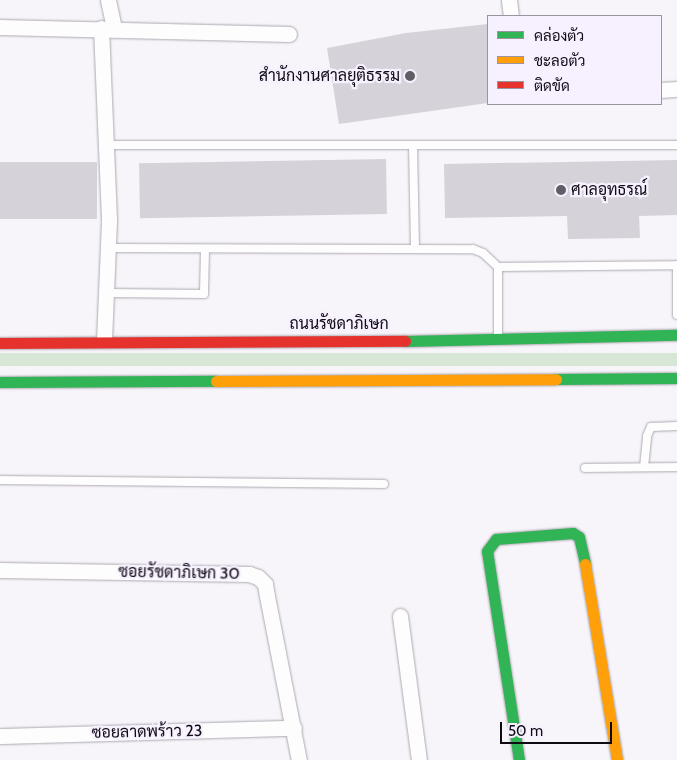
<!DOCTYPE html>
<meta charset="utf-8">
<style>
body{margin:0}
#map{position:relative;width:677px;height:760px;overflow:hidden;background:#f7f4fa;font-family:Cabin,Sarabun,sans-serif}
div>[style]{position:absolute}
.green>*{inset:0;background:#d7e7d6;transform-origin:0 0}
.building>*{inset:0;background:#d6d2d9;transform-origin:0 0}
.roads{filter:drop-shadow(0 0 1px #ada9b0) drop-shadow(0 0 1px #ada9b0)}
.lane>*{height:8px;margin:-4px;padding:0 4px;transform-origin:4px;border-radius:4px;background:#fefdfe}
.street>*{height:15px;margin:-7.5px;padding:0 7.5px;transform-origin:7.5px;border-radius:7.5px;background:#fefdfe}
.fast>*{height:11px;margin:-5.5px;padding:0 5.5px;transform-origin:5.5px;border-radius:5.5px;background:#30b455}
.slow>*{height:11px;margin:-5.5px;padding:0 5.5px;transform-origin:5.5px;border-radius:5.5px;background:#ff9f0a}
.jam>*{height:11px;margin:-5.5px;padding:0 5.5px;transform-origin:5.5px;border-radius:5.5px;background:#e5322d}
.dots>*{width:14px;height:14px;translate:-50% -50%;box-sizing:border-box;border:2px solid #f7f0fe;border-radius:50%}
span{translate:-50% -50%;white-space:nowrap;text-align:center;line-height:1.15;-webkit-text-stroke:4.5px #f7f0fe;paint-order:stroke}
.poi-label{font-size:16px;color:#0f0b13}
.right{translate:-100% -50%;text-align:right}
.left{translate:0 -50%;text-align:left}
.street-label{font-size:16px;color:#0f0b13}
.legend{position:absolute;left:487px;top:15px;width:175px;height:90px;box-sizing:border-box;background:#f7f0fe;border:1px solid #9a94a0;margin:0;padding:6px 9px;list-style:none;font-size:15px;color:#0f0b13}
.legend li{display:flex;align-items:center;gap:10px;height:25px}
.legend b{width:25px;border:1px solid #9a94a0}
.scale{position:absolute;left:500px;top:722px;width:112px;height:22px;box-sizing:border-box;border:2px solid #0f0b13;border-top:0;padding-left:6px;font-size:15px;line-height:18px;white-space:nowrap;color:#0f0b13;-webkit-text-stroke:4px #f7f0fe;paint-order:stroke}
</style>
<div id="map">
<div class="green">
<i style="left:677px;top:353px;width:13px;height:677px;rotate:90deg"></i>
</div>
<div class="building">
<i style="clip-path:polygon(488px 24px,488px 103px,339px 124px,327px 48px,406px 33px)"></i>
<i style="left:386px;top:159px;width:55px;height:247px;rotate:89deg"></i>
<i style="clip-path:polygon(677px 160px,677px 215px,639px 216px,640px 238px,568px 239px,567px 216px,445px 218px,444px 164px)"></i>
<i style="left:0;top:162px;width:97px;height:57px"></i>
</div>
<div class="roads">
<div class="lane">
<i style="left:106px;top:145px;width:571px"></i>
<i style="left:413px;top:145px;width:104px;rotate:88.9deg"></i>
<i style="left:109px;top:248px;width:364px;rotate:0.2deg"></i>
<i style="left:473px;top:249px;width:11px;rotate:22deg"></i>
<i style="left:483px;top:253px;width:21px;rotate:43deg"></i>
<i style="left:498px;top:267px;width:179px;rotate:-0.6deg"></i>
<i style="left:677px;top:265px;width:50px;rotate:90deg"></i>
<i style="left:498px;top:267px;width:70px;rotate:90deg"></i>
<i style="left:108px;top:293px;width:96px;rotate:0.6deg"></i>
<i style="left:204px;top:294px;width:45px;rotate:-88.7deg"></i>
<i style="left:644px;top:467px;width:31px;rotate:-84deg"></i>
<i style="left:647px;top:436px;width:10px;rotate:-66deg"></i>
<i style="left:651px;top:427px;width:26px;rotate:-2deg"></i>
<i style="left:585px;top:468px;width:92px;rotate:-0.6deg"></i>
<i style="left:0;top:480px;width:384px;rotate:0.6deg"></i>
</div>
<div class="street">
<i style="left:108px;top:0;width:30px;rotate:78deg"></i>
<i style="left:509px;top:0;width:16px;rotate:83deg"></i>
<i style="left:0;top:27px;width:289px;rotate:1.4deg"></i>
<i style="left:101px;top:28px;width:193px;rotate:87.6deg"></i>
<i style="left:109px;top:221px;width:119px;rotate:92.4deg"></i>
<i style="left:661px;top:90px;width:16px;rotate:-4deg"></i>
<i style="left:0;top:570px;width:249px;rotate:0.9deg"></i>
<i style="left:249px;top:574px;width:9px;rotate:18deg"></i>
<i style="left:258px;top:577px;width:10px;rotate:45deg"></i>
<i style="left:265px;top:584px;width:12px;rotate:81deg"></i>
<i style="left:267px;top:596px;width:167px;rotate:79deg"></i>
<i style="left:400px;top:616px;width:145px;rotate:82.5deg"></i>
<i style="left:0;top:736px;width:294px;rotate:-1.6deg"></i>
</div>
<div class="fast">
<i style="left:405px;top:341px;width:272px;rotate:-1.3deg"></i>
<i style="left:556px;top:379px;width:121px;rotate:-0.5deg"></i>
<i style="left:0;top:382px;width:216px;rotate:-0.3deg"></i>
<i style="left:519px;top:760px;width:211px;rotate:-98.7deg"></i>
<i style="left:487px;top:551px;width:15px;rotate:-53deg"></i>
<i style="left:496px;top:539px;width:77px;rotate:-4.5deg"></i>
<i style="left:573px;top:533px;width:7px;rotate:34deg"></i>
<i style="left:579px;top:537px;width:28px;rotate:77deg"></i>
</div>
<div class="slow">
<i style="left:216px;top:381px;width:340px;rotate:-0.3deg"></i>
<i style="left:585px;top:564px;width:199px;rotate:80.7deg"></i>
</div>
<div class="jam">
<i style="left:0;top:343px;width:405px;rotate:-0.3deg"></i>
</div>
</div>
<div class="dots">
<i style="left:410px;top:76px;background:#605d64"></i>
<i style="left:561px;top:190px;background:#605d64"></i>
</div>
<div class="poi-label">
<span class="right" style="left:400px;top:76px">สำนักงานศาลยุติธรรม</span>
<span class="left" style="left:571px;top:190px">ศาลอุทธรณ์</span>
</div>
<div class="street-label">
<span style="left:339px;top:324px">ถนนรัชดาภิเษก</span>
<span style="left:179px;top:573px;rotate:1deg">ซอยรัชดาภิเษก 30</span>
<span style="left:147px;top:732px;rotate:-1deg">ซอยลาดพร้าว 23</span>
</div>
<ul class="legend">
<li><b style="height:6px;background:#30b455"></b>คล่องตัว</li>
<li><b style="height:6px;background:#ff9f0a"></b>ชะลอตัว</li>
<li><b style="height:6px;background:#e5322d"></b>ติดขัด</li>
</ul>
<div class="scale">50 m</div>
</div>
